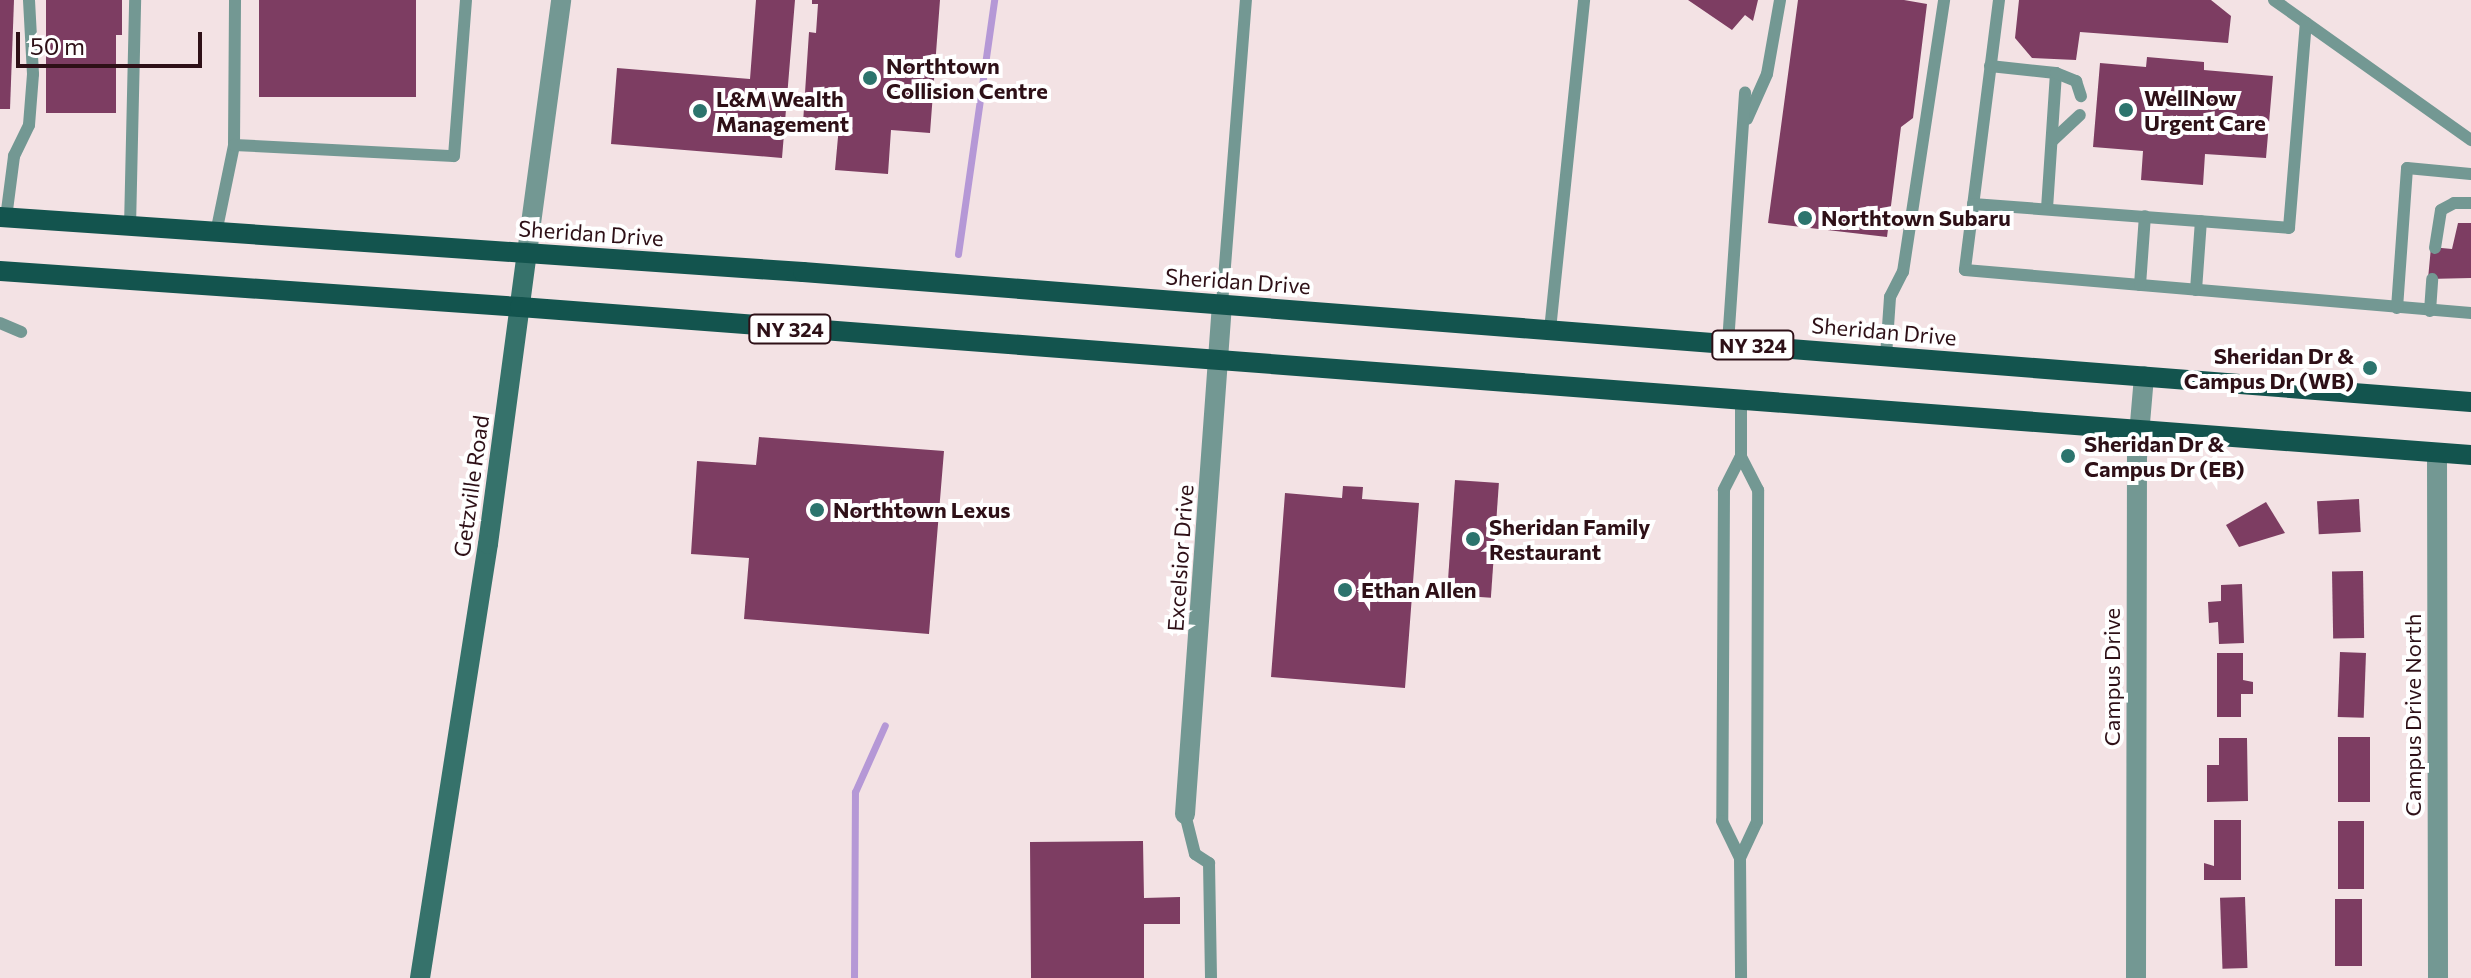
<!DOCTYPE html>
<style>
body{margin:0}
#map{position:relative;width:2471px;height:978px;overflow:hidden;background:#f3e2e4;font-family:Commissioner,sans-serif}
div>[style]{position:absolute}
.stream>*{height:7px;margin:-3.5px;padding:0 3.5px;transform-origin:3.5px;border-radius:3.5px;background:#b598d6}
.building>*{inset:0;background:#7d3d62;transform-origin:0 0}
.lane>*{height:12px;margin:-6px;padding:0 6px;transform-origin:6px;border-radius:6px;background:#739893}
.street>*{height:20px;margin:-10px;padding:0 10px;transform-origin:10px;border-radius:10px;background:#739893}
.secondary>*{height:20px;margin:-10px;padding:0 10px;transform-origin:10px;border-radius:10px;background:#36726b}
.primary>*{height:20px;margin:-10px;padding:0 10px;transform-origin:10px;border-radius:10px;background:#13544e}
.dots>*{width:22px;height:22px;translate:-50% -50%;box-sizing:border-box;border:4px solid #fff;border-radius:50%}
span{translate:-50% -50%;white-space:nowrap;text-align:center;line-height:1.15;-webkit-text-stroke:8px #fff;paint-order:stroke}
.shield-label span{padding:2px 6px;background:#fff;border:2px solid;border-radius:6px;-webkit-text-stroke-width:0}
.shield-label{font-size:20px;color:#2e1017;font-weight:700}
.poi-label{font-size:22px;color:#2e1017;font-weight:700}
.left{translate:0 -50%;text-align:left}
.right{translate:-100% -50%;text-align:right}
.street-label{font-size:22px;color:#2e1017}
.scale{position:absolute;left:16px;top:32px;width:186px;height:36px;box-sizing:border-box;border:4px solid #2e1017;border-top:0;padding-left:10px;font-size:24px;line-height:28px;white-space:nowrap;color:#2e1017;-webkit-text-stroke:6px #fff;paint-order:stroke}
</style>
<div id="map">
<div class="stream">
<i style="left:958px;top:254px;width:257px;rotate:-81.9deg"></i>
<i style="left:854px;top:978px;width:186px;rotate:-89.7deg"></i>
<i style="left:855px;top:792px;width:73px;rotate:-65.9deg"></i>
</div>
<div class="building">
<i style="clip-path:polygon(0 0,14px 0,10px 109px,0 109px)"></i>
<i style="clip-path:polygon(46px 0,122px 0,122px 35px,116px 35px,116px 113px,46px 113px)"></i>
<i style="left:259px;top:0;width:157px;height:97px"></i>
<i style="clip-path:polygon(756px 0,795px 0,782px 158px,611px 144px,617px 68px,750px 79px)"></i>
<i style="clip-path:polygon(812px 0,940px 0,930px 133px,891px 130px,888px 174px,835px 170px,839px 126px,803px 123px,809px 32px,816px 33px,818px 4px,812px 4px)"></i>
<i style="clip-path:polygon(1688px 0,1758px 0,1753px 21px,1745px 15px,1732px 30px)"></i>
<i style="clip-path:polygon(1798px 0,1904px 0,1927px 4px,1913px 118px,1901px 127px,1887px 237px,1768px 223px)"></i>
<i style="clip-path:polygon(2019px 0,2211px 0,2231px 16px,2228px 43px,2080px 32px,2076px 60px,2032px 58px,2015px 38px)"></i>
<i style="clip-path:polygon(2147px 57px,2204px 62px,2204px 70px,2273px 76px,2266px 158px,2205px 154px,2203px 185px,2141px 180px,2143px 151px,2093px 147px,2100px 63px,2146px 67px)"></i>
<i style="clip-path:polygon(2458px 223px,2471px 223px,2471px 278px,2428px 279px,2431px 247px,2452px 249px)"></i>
<i style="clip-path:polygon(759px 437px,944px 451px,929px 634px,744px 619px,749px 558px,691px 554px,697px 461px,756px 465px)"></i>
<i style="left:1455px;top:480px;width:44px;height:115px;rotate:4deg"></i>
<i style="clip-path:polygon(1343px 486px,1363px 487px,1362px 499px,1419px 503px,1405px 688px,1271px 677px,1285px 493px,1342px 498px)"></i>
<i style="left:2359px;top:499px;width:33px;height:42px;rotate:87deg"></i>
<i style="clip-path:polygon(2266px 502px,2285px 533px,2239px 547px,2226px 525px)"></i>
<i style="left:2363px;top:571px;width:67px;height:31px;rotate:89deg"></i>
<i style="clip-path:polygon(2242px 584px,2244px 643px,2219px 644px,2218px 622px,2209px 623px,2208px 602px,2221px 601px,2221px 585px)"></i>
<i style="left:2340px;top:652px;width:26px;height:65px;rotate:2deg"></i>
<i style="clip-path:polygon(2217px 653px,2243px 653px,2243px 680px,2253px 682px,2253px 694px,2241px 694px,2241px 717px,2217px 717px)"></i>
<i style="left:2338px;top:737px;width:32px;height:65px"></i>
<i style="clip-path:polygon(2219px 738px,2247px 738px,2248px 801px,2207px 802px,2207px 765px,2219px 765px)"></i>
<i style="clip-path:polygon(2214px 820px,2241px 820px,2241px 880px,2204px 880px,2204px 863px,2214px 866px)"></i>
<i style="left:2338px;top:821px;width:26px;height:68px"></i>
<i style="clip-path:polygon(1143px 841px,1144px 898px,1180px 897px,1180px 924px,1144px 924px,1144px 978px,1031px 978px,1030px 842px)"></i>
<i style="left:2245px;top:897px;width:71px;height:25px;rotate:88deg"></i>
<i style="left:2335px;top:899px;width:27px;height:67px"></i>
</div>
<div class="lane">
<i style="left:1999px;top:0;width:272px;rotate:97.2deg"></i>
<i style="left:1965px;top:270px;width:508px;rotate:4.86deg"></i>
<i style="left:2274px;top:0;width:242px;rotate:35.4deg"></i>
<i style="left:1990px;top:66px;width:66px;rotate:6.1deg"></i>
<i style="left:2056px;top:73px;width:136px;rotate:93.8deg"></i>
<i style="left:2056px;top:73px;width:22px;rotate:22deg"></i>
<i style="left:2076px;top:81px;width:16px;rotate:72deg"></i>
<i style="left:1747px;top:119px;width:49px;rotate:-66deg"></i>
<i style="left:1767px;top:74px;width:75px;rotate:-80deg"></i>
<i style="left:2052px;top:141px;width:38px;rotate:-43deg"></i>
<i style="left:234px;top:145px;width:145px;rotate:-89.6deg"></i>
<i style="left:1973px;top:204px;width:317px;rotate:4.3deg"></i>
<i style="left:2289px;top:228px;width:206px;rotate:-85.3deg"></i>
<i style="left:6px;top:218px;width:63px;rotate:-82.6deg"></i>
<i style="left:14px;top:156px;width:34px;rotate:-64deg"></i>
<i style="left:29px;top:125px;width:51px;rotate:-85.5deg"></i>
<i style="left:33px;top:74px;width:74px;rotate:-93.1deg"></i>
<i style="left:130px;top:227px;width:227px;rotate:-88.7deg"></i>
<i style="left:216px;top:233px;width:90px;rotate:-78.4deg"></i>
<i style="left:234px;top:145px;width:220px;rotate:2.9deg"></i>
<i style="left:454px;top:156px;width:156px;rotate:-85.6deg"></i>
<i style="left:2435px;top:248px;width:38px;rotate:-81deg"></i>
<i style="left:2441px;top:210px;width:15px;rotate:-28deg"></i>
<i style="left:2454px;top:203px;width:17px"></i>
<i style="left:2140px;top:285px;width:69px;rotate:-85.9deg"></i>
<i style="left:2196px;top:290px;width:69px;rotate:-85.9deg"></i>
<i style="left:1222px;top:304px;width:305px;rotate:-85.5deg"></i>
<i style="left:2397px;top:308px;width:140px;rotate:-85.9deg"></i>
<i style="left:2407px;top:168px;width:64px;rotate:5.4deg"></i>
<i style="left:2430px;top:311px;width:32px;rotate:-86deg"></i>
<i style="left:0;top:323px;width:23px;rotate:23deg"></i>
<i style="left:1550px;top:330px;width:332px;rotate:-84.1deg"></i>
<i style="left:1728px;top:343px;width:251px;rotate:-86.1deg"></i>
<i style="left:1886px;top:356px;width:59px;rotate:-86.1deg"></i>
<i style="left:1890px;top:297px;width:28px;rotate:-63deg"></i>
<i style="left:1903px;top:272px;width:275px;rotate:-81.4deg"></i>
<i style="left:1741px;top:400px;width:56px;rotate:90deg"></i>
<i style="left:1185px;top:814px;width:41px;rotate:76deg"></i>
<i style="left:1195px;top:854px;width:17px;rotate:33deg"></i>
<i style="left:1209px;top:863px;width:115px;rotate:89deg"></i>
<i style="left:1740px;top:858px;width:40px;rotate:-65deg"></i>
<i style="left:1757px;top:822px;width:332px;rotate:-89.8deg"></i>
<i style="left:1758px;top:490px;width:38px;rotate:-117deg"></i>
<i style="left:1741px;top:456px;width:38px;rotate:117deg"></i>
<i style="left:1724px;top:490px;width:331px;rotate:90.3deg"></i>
<i style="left:1722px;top:821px;width:41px;rotate:64.1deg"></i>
<i style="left:1740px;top:858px;width:120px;rotate:89.5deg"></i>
</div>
<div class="street">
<i style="left:527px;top:253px;width:255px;rotate:-82.3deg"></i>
<i style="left:2437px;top:453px;width:525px;rotate:89.89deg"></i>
<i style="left:1185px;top:814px;width:511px;rotate:-85.85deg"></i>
<i style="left:2136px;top:978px;width:520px;rotate:-89.89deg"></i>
<i style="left:2137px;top:458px;width:82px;rotate:-85.1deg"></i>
</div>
<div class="secondary">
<i style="left:420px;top:978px;width:439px;rotate:-81.1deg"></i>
<i style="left:488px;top:544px;width:294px;rotate:-82.4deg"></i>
</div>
<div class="primary">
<i style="left:0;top:217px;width:805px;rotate:3.92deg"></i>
<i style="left:803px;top:272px;width:1673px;rotate:4.46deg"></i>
<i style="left:0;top:271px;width:521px;rotate:3.96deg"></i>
<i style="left:520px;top:307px;width:1957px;rotate:4.34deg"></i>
</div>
<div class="dots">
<i style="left:870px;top:78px;background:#2c746d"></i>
<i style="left:2126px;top:110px;background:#2c746d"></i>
<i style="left:700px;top:111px;background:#2c746d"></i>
<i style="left:1805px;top:218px;background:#2c746d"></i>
<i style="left:2370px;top:368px;background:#2c746d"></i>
<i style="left:2068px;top:456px;background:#2c746d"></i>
<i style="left:817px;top:510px;background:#2c746d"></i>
<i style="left:1473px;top:539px;background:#2c746d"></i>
<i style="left:1345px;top:590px;background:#2c746d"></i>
</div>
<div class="shield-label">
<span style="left:790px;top:329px">NY 324</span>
<span style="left:1753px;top:345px">NY 324</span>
</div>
<div class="poi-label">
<span class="left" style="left:886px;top:78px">Northtown<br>Collision Centre</span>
<span class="left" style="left:2144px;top:110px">WellNow<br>Urgent Care</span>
<span class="left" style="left:716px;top:111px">L&amp;M Wealth<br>Management</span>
<span class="left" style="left:1821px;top:218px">Northtown Subaru</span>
<span class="right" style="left:2354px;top:368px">Sheridan Dr &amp;<br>Campus Dr (WB)</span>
<span class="left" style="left:2084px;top:456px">Sheridan Dr &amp;<br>Campus Dr (EB)</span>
<span class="left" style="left:833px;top:510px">Northtown Lexus</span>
<span class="left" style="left:1489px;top:539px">Sheridan Family<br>Restaurant</span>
<span class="left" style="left:1361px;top:590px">Ethan Allen</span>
</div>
<div class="street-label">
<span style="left:591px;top:233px;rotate:4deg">Sheridan Drive</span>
<span style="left:1238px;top:281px;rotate:4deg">Sheridan Drive</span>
<span style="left:1884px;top:331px;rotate:5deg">Sheridan Drive</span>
<span style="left:471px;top:486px;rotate:-82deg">Getzville Road</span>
<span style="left:1180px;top:558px;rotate:-86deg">Excelsior Drive</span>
<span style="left:2112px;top:677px;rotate:-90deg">Campus Drive</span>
<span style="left:2413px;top:715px;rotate:-90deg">Campus Drive North</span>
</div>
<div class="scale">50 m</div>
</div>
